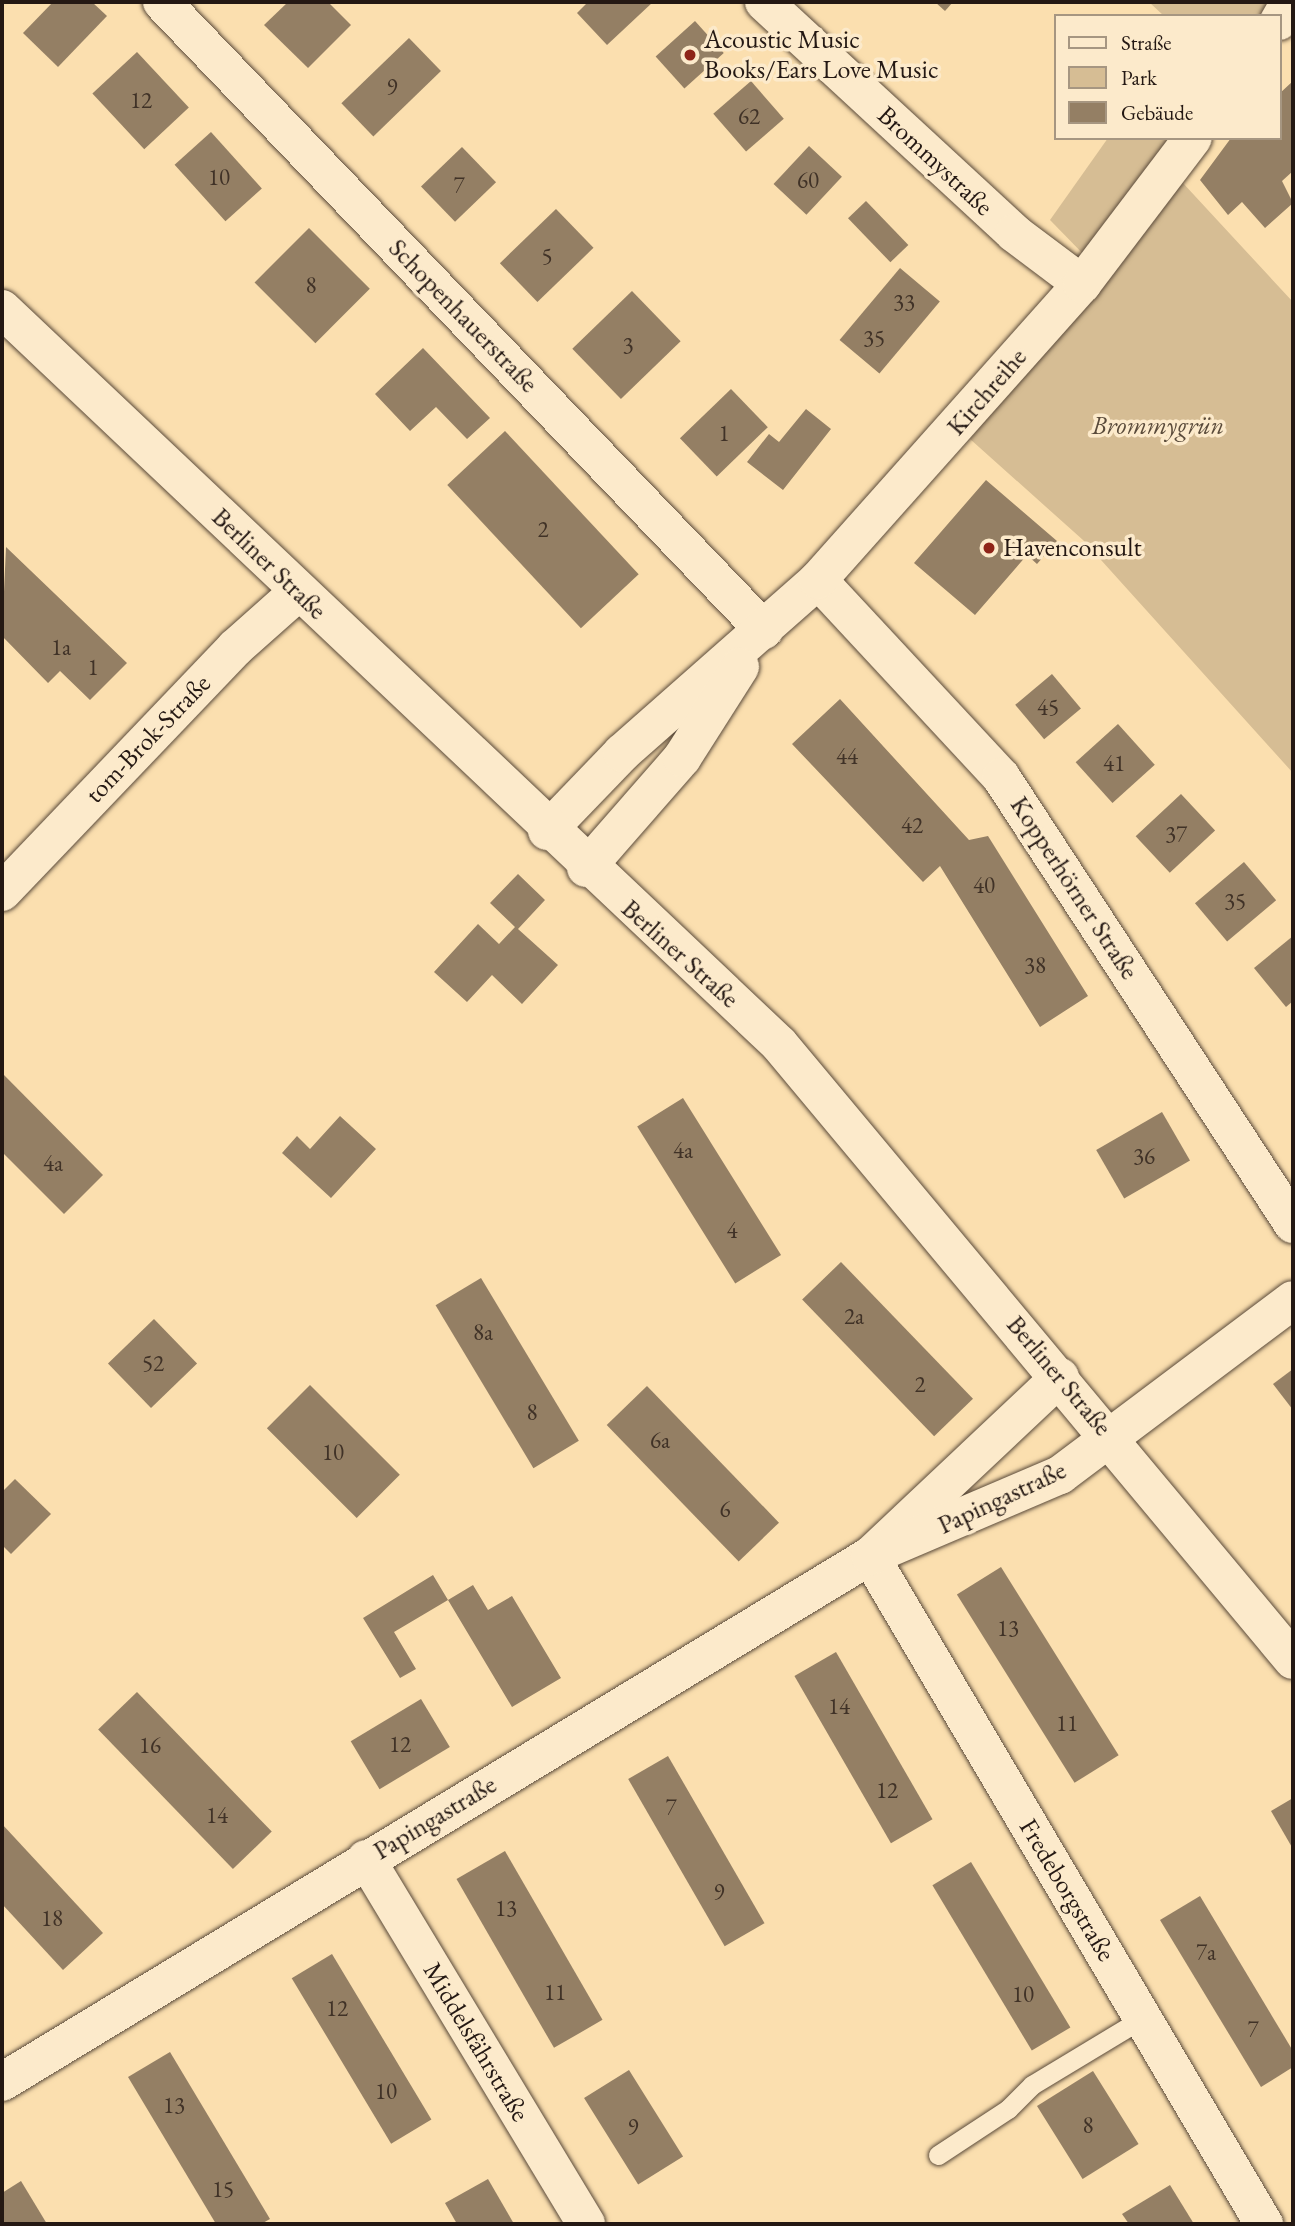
<!DOCTYPE html>
<meta charset="utf-8">
<style>
body{margin:0}
#map{position:relative;width:1295px;height:2226px;overflow:hidden;background:#fbdfaf;font-family:"EB Garamond",serif}
div>[style]{position:absolute}
.green>*{inset:0;background:#d6bd94}
.building>*{inset:0;background:#947f64;transform-origin:0 0}
.roads{filter:drop-shadow(0 0 2px #5a4a3a) drop-shadow(0 0 2px #5a4a3a)}
.service>*{height:19px;margin:-9.5px;padding:0 9.5px;transform-origin:9.5px;border-radius:9.5px;background:#fceacb}
.minor>*{height:38px;margin:-19px;padding:0 19px;transform-origin:19px;border-radius:19px;background:#fceacb}
.secondary>*{height:38px;margin:-19px;padding:0 19px;transform-origin:19px;border-radius:19px;background:#fceacb}
.dots>*{width:19px;height:19px;translate:-50% -50%;box-sizing:border-box;border:4px solid #fceacb;border-radius:50%}
span{translate:-50% -50%;white-space:nowrap;text-align:center;line-height:1.15;-webkit-text-stroke:7px #fceacb;paint-order:stroke}
.number-label{font-size:23px;color:#403227}
.number-label span{-webkit-text-stroke-width:0}
.poi-label{font-size:26px;color:#241813}
.left{translate:0 -50%;text-align:left}
.street-label{font-size:26px;color:#241813}
.park-label{font-size:26px;color:#594a3a;font-style:italic}
.frame{position:absolute;inset:0;border:4px solid #241813;pointer-events:none}
.legend{position:absolute;left:1054px;top:14px;width:228px;height:126px;box-sizing:border-box;background:#fceacb;border:2px solid #a69681;margin:0;padding:9px 12px;list-style:none;font-size:21px;color:#241813}
.legend li{display:flex;align-items:center;gap:14px;height:35px}
.legend b{width:35px;border:2px solid #a69681}
</style>
<div id="map">
<div class="green">
<i style="clip-path:polygon(1149px 2px,1275px 2px,1267px 16px,1164px 16px)"></i>
<i style="clip-path:polygon(1108px 138px,1178px 138px,1089px 260px,1050px 220px)"></i>
<i style="clip-path:polygon(1182px 182px,1293px 302px,1293px 773px,1083px 540px,970px 439px)"></i>
</div>
<div class="building">
<i style="clip-path:polygon(53px 2px,92px 2px,107px 16px,58px 67px,23px 33px)"></i>
<i style="clip-path:polygon(288px 2px,328px 2px,351px 25px,308px 68px,264px 25px)"></i>
<i style="clip-path:polygon(588px 2px,653px 2px,607px 45px,577px 13px)"></i>
<i style="clip-path:polygon(935px 2px,953px 2px,945px 11px)"></i>
<i style="left:695px;top:21px;width:43px;height:53px;rotate:48deg"></i>
<i style="left:409px;top:38px;width:46px;height:94px;rotate:46deg"></i>
<i style="left:137px;top:52px;width:76px;height:61px;rotate:47deg"></i>
<i style="left:751px;top:81px;width:50px;height:50px;rotate:49deg"></i>
<i style="clip-path:polygon(1293px 81px,1293px 171px,1282px 181px,1293px 203px,1265px 228px,1242px 202px,1228px 215px,1200px 180px,1231px 138px,1279px 138px,1279px 94px)"></i>
<i style="left:211px;top:132px;width:76px;height:49px;rotate:48deg"></i>
<i style="left:809px;top:146px;width:45px;height:52px;rotate:43deg"></i>
<i style="left:462px;top:147px;width:49px;height:57px;rotate:46deg"></i>
<i style="left:866px;top:201px;width:61px;height:25px;rotate:46deg"></i>
<i style="left:556px;top:209px;width:54px;height:78px;rotate:46deg"></i>
<i style="left:309px;top:228px;width:86px;height:77px;rotate:45deg"></i>
<i style="left:900px;top:268px;width:52px;height:94px;rotate:40deg"></i>
<i style="left:632px;top:291px;width:70px;height:83px;rotate:46deg"></i>
<i style="clip-path:polygon(423px 348px,490px 418px,467px 439px,436px 407px,410px 431px,375px 394px)"></i>
<i style="left:731px;top:389px;width:53px;height:71px;rotate:46deg"></i>
<i style="clip-path:polygon(806px 409px,831px 429px,783px 490px,747px 462px,769px 434px,779px 442px)"></i>
<i style="left:505px;top:431px;width:196px;height:79px;rotate:47deg"></i>
<i style="clip-path:polygon(986px 480px,1057px 541px,1037px 564px,1027px 555px,975px 615px,914px 563px)"></i>
<i style="clip-path:polygon(6px 547px,127px 663px,90px 700px,60px 671px,48px 683px,2px 636px)"></i>
<i style="left:1052px;top:674px;width:45px;height:48px;rotate:50deg"></i>
<i style="clip-path:polygon(840px 699px,969px 840px,988px 836px,1088px 996px,1040px 1027px,940px 866px,923px 882px,792px 744px)"></i>
<i style="left:1118px;top:724px;width:55px;height:57px;rotate:48deg"></i>
<i style="left:1181px;top:794px;width:50px;height:62px;rotate:47deg"></i>
<i style="left:1244px;top:862px;width:50px;height:64px;rotate:50deg"></i>
<i style="clip-path:polygon(518px 874px,545px 900px,518px 929px,558px 965px,522px 1004px,492px 975px,467px 1002px,434px 972px,478px 924px,499px 944px,515px 927px,490px 903px)"></i>
<i style="clip-path:polygon(1293px 936px,1293px 1001px,1286px 1007px,1254px 968px)"></i>
<i style="clip-path:polygon(2px 1073px,103px 1175px,64px 1214px,2px 1152px)"></i>
<i style="left:683px;top:1098px;width:185px;height:54px;rotate:58deg"></i>
<i style="left:1162px;top:1112px;width:56px;height:76px;rotate:60deg"></i>
<i style="clip-path:polygon(340px 1116px,376px 1149px,331px 1198px,282px 1153px,297px 1136px,310px 1149px)"></i>
<i style="left:841px;top:1262px;width:190px;height:54px;rotate:46deg"></i>
<i style="left:481px;top:1278px;width:190px;height:53px;rotate:59deg"></i>
<i style="left:154px;top:1319px;width:62px;height:64px;rotate:46deg"></i>
<i style="clip-path:polygon(1293px 1369px,1293px 1410px,1273px 1384px)"></i>
<i style="left:310px;top:1385px;width:127px;height:61px;rotate:45deg"></i>
<i style="left:647px;top:1386px;width:190px;height:56px;rotate:46deg"></i>
<i style="clip-path:polygon(15px 1479px,51px 1514px,11px 1554px,2px 1545px,2px 1492px)"></i>
<i style="left:1001px;top:1567px;width:222px;height:52px;rotate:58deg"></i>
<i style="clip-path:polygon(433px 1575px,448px 1600px,394px 1632px,416px 1669px,400px 1678px,363px 1618px)"></i>
<i style="clip-path:polygon(473px 1585px,488px 1610px,512px 1596px,561px 1678px,512px 1707px,448px 1600px)"></i>
<i style="left:836px;top:1652px;width:193px;height:48px;rotate:60deg"></i>
<i style="left:137px;top:1692px;width:194px;height:54px;rotate:46deg"></i>
<i style="left:421px;top:1699px;width:56px;height:82px;rotate:59deg"></i>
<i style="left:668px;top:1756px;width:193px;height:46px;rotate:60deg"></i>
<i style="clip-path:polygon(1293px 1798px,1293px 1849px,1271px 1811px)"></i>
<i style="clip-path:polygon(2px 1824px,103px 1933px,63px 1970px,2px 1904px)"></i>
<i style="left:505px;top:1851px;width:195px;height:56px;rotate:60deg"></i>
<i style="left:971px;top:1862px;width:193px;height:45px;rotate:59deg"></i>
<i style="clip-path:polygon(1200px 1896px,1293px 2051px,1293px 2067px,1261px 2087px,1160px 1920px)"></i>
<i style="left:332px;top:1954px;width:193px;height:47px;rotate:59deg"></i>
<i style="clip-path:polygon(170px 2052px,270px 2219px,261px 2224px,216px 2224px,128px 2077px)"></i>
<i style="left:629px;top:2070px;width:102px;height:53px;rotate:58deg"></i>
<i style="left:1093px;top:2071px;width:86px;height:66px;rotate:58deg"></i>
<i style="clip-path:polygon(488px 2179px,514px 2224px,457px 2224px,445px 2203px)"></i>
<i style="clip-path:polygon(21px 2181px,47px 2224px,2px 2224px,2px 2193px)"></i>
<i style="clip-path:polygon(1170px 2185px,1194px 2224px,1129px 2224px,1122px 2214px)"></i>
</div>
<div class="roads">
<div class="service">
<i style="left:938px;top:2155px;width:84px;rotate:-33.3deg"></i>
<i style="left:1008px;top:2109px;width:34px;rotate:-45deg"></i>
<i style="left:1032px;top:2085px;width:130px;rotate:-31.1deg"></i>
</div>
<div class="minor">
<i style="left:162px;top:2px;width:870px;rotate:46.21deg"></i>
<i style="left:764px;top:2px;width:340px;rotate:42.7deg"></i>
<i style="left:1014px;top:233px;width:85px;rotate:36.9deg"></i>
<i style="left:1279px;top:21px;width:22px;rotate:-60deg"></i>
<i style="left:818px;top:580px;width:269px;rotate:47.1deg"></i>
<i style="left:1001px;top:777px;width:534px;rotate:56.85deg"></i>
<i style="left:547px;top:831px;width:108px;rotate:-46.1deg"></i>
<i style="left:622px;top:753px;width:261px;rotate:-41.4deg"></i>
<i style="left:818px;top:580px;width:397px;rotate:-48.3deg"></i>
<i style="left:1082px;top:284px;width:183px;rotate:-52.8deg"></i>
<i style="left:586px;top:868px;width:146px;rotate:-48.9deg"></i>
<i style="left:682px;top:758px;width:108px;rotate:-57.5deg"></i>
<i style="left:2px;top:892px;width:337px;rotate:-46.3deg"></i>
<i style="left:235px;top:648px;width:84px;rotate:-41.6deg"></i>
<i style="left:1060px;top:1377px;width:261px;rotate:136.7deg"></i>
<i style="left:870px;top:1556px;width:776px;rotate:59.47deg"></i>
<i style="left:366px;top:1859px;width:426px;rotate:58.9deg"></i>
<i style="left:2px;top:2082px;width:1015px;rotate:-31.22deg"></i>
<i style="left:870px;top:1556px;width:207px;rotate:-23.1deg"></i>
<i style="left:1060px;top:1475px;width:291px;rotate:-36.9deg"></i>
</div>
<div class="secondary">
<i style="left:2px;top:309px;width:1070px;rotate:43.41deg"></i>
<i style="left:779px;top:1044px;width:802px;rotate:50.16deg"></i>
</div>
</div>
<div class="dots">
<i style="left:690px;top:55px;background:#8f2418"></i>
<i style="left:989px;top:548px;background:#8f2418"></i>
</div>
<div class="number-label">
<span style="left:392px;top:87px">9</span>
<span style="left:141px;top:100px">12</span>
<span style="left:749px;top:116px">62</span>
<span style="left:219px;top:177px">10</span>
<span style="left:808px;top:180px">60</span>
<span style="left:459px;top:185px">7</span>
<span style="left:547px;top:256px">5</span>
<span style="left:311px;top:285px">8</span>
<span style="left:904px;top:302px">33</span>
<span style="left:874px;top:338px">35</span>
<span style="left:628px;top:345px">3</span>
<span style="left:724px;top:433px">1</span>
<span style="left:543px;top:529px">2</span>
<span style="left:61px;top:647px">1a</span>
<span style="left:93px;top:667px">1</span>
<span style="left:1048px;top:707px">45</span>
<span style="left:847px;top:756px">44</span>
<span style="left:1114px;top:763px">41</span>
<span style="left:912px;top:825px">42</span>
<span style="left:1176px;top:834px">37</span>
<span style="left:984px;top:885px">40</span>
<span style="left:1235px;top:901px">35</span>
<span style="left:1035px;top:965px">38</span>
<span style="left:683px;top:1150px">4a</span>
<span style="left:1144px;top:1156px">36</span>
<span style="left:53px;top:1163px">4a</span>
<span style="left:732px;top:1230px">4</span>
<span style="left:854px;top:1316px">2a</span>
<span style="left:483px;top:1332px">8a</span>
<span style="left:153px;top:1363px">52</span>
<span style="left:920px;top:1384px">2</span>
<span style="left:532px;top:1412px">8</span>
<span style="left:660px;top:1440px">6a</span>
<span style="left:333px;top:1452px">10</span>
<span style="left:725px;top:1509px">6</span>
<span style="left:1008px;top:1628px">13</span>
<span style="left:839px;top:1706px">14</span>
<span style="left:1067px;top:1723px">11</span>
<span style="left:400px;top:1744px">12</span>
<span style="left:150px;top:1745px">16</span>
<span style="left:887px;top:1790px">12</span>
<span style="left:671px;top:1807px">7</span>
<span style="left:217px;top:1815px">14</span>
<span style="left:719px;top:1892px">9</span>
<span style="left:506px;top:1908px">13</span>
<span style="left:52px;top:1918px">18</span>
<span style="left:1206px;top:1952px">7a</span>
<span style="left:555px;top:1992px">11</span>
<span style="left:1023px;top:1994px">10</span>
<span style="left:337px;top:2008px">12</span>
<span style="left:1253px;top:2029px">7</span>
<span style="left:386px;top:2091px">10</span>
<span style="left:174px;top:2105px">13</span>
<span style="left:1088px;top:2125px">8</span>
<span style="left:633px;top:2127px">9</span>
<span style="left:223px;top:2189px">15</span>
</div>
<div class="poi-label">
<span class="left" style="left:704px;top:55px">Acoustic Music<br>Books/Ears Love Music</span>
<span class="left" style="left:1003px;top:548px">Havenconsult</span>
</div>
<div class="street-label">
<span style="left:935px;top:161px;rotate:43deg">Brommystraße</span>
<span style="left:463px;top:316px;rotate:46deg">Schopenhauerstraße</span>
<span style="left:987px;top:392px;rotate:-49deg">Kirchreihe</span>
<span style="left:269px;top:564px;rotate:44deg">Berliner Straße</span>
<span style="left:148px;top:739px;rotate:-46deg">tom-Brok-Straße</span>
<span style="left:1074px;top:888px;rotate:57deg">Kopperhörner Straße</span>
<span style="left:680px;top:954px;rotate:42deg">Berliner Straße</span>
<span style="left:1059px;top:1376px;rotate:50deg">Berliner Straße</span>
<span style="left:1002px;top:1498px;rotate:-25deg">Papingastraße</span>
<span style="left:435px;top:1818px;rotate:-31deg">Papingastraße</span>
<span style="left:1067px;top:1890px;rotate:59deg">Fredeborgstraße</span>
<span style="left:476px;top:2042px;rotate:59deg">Middelsfährstraße</span>
</div>
<div class="park-label">
<span style="left:1158px;top:426px">Brommygrün</span>
</div>
<div class="frame"></div>
<ul class="legend">
<li><b style="height:9px;background:#fceacb"></b>Straße</li>
<li><b style="height:19px;background:#d6bd94"></b>Park</li>
<li><b style="height:19px;background:#947f64"></b>Gebäude</li>
</ul>
</div>
